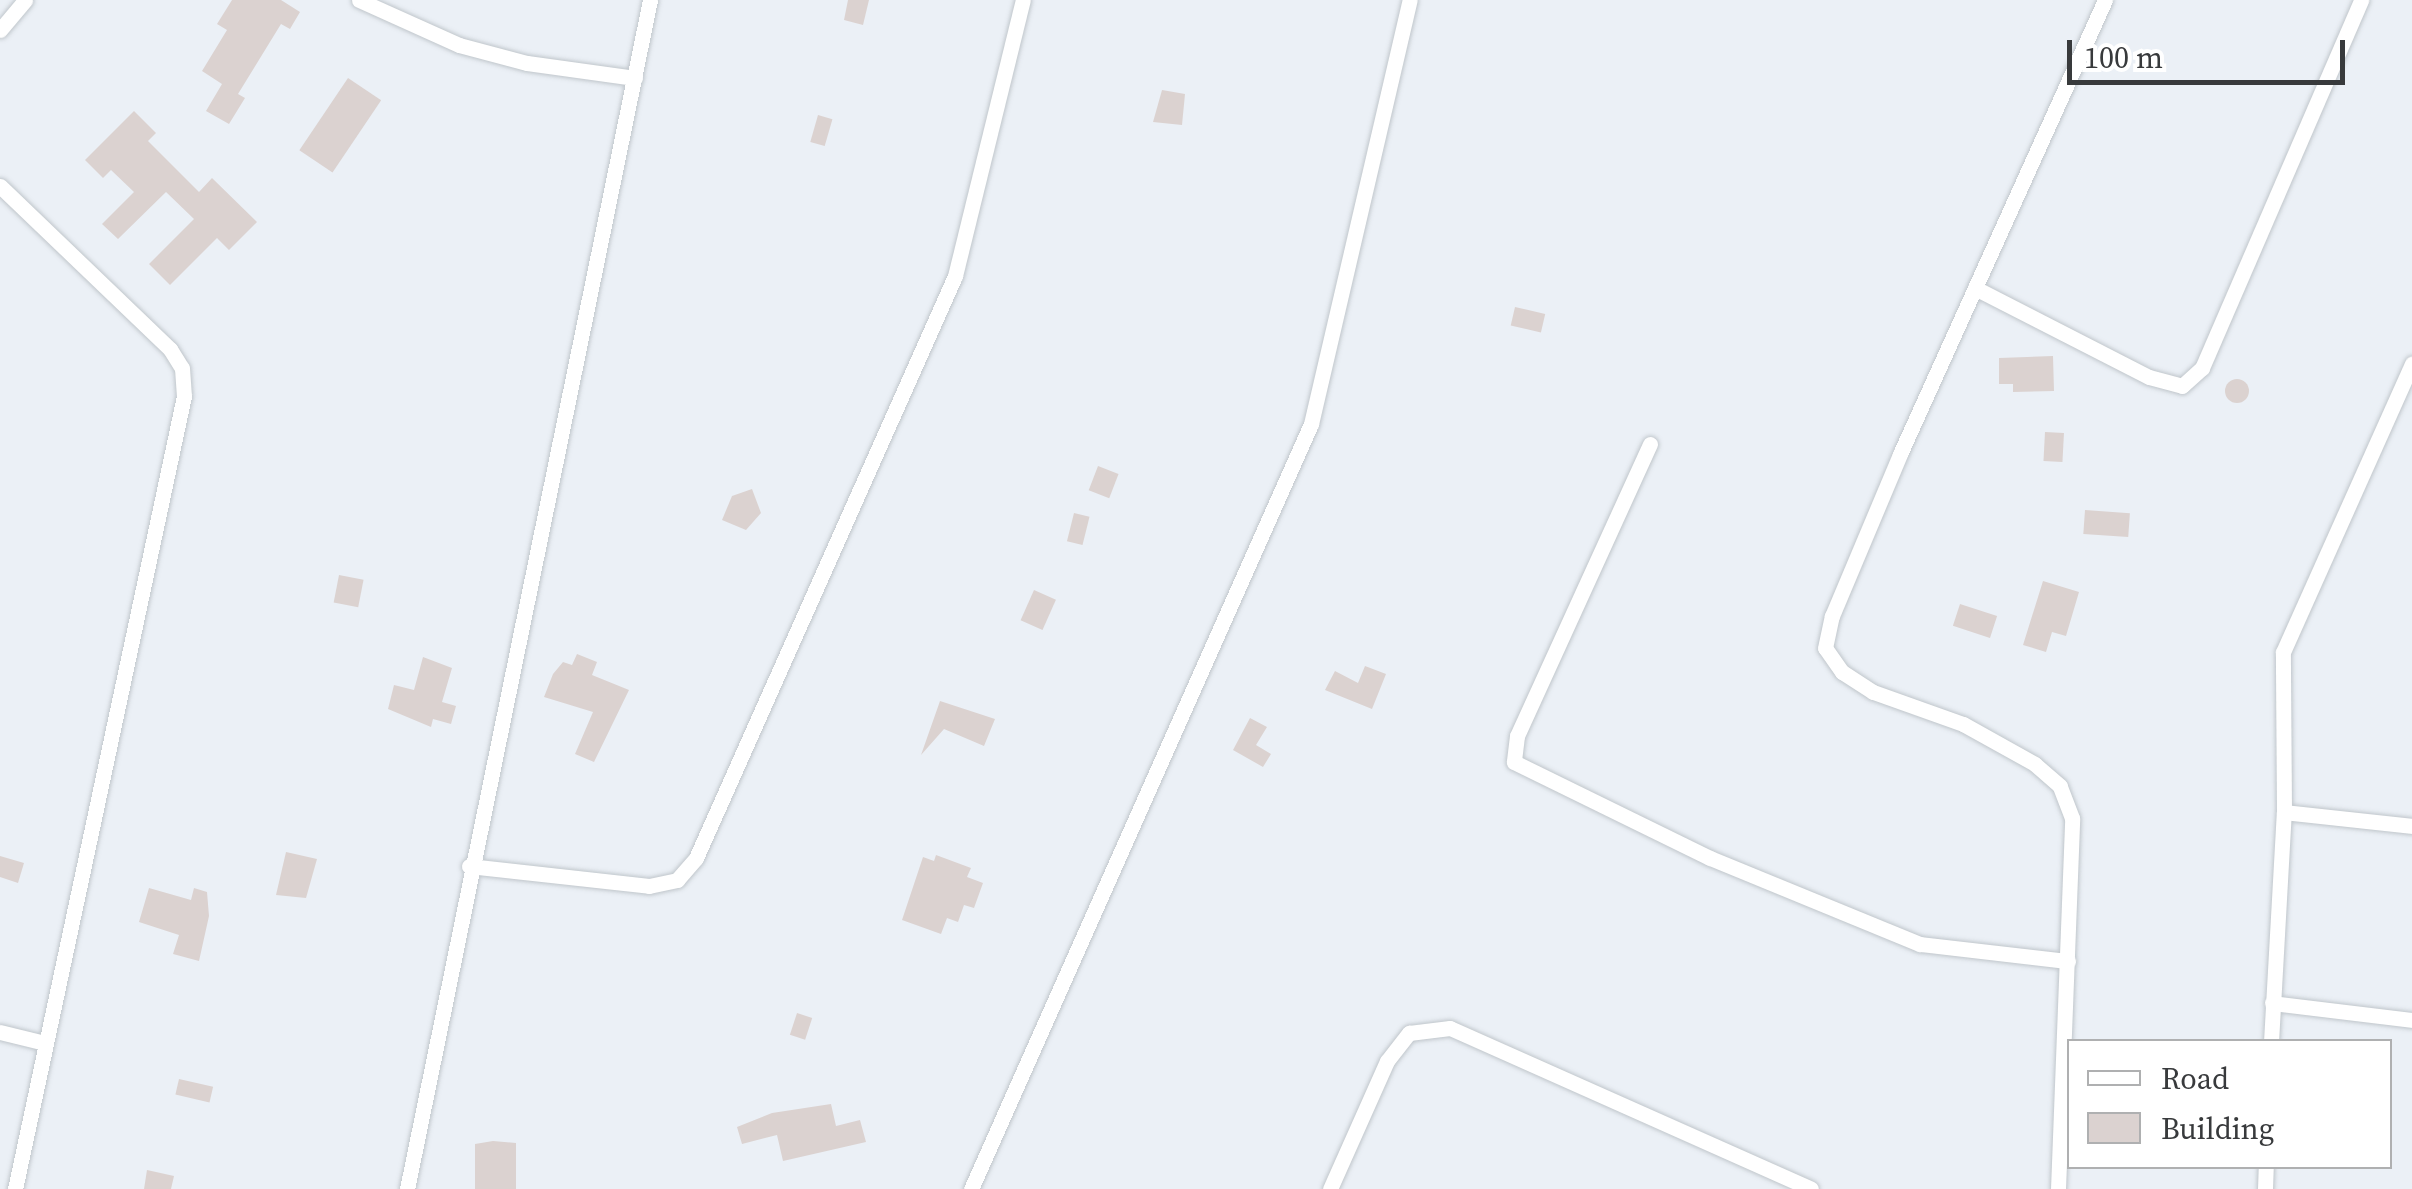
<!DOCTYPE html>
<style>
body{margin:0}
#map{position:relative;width:2412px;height:1189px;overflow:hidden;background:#ebf0f6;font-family:"Source Serif 4",serif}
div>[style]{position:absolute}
.building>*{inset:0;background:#dbd2d0;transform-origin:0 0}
.round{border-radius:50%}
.roads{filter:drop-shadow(0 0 2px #c0c6cb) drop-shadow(0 0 2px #c0c6cb)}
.street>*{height:15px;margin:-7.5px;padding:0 7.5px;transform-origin:7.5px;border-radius:7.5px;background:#fff}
span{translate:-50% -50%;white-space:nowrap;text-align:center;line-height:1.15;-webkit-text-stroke:10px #fff;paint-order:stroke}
.legend{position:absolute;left:2067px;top:1039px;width:325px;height:130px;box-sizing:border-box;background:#fff;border:2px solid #afb0b1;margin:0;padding:12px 18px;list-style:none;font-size:30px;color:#383a3c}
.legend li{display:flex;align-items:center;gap:20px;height:50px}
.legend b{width:50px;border:2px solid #afb0b1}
.scale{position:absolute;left:2067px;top:40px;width:278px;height:45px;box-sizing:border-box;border:5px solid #383a3c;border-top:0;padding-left:12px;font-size:30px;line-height:35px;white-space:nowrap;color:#383a3c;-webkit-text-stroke:8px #fff;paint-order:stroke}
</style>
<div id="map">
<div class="building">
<i style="clip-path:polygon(232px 0,281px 0,300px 12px,290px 29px,281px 24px,238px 94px,245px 98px,229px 124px,206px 111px,222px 84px,202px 71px,227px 30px,217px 24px)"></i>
<i style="clip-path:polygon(848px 0,869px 0,863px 25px,844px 20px)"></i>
<i style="left:348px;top:78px;width:40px;height:87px;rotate:34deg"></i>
<i style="clip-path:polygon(1162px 90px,1185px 94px,1182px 125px,1153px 122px)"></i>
<i style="clip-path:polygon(134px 111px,156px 133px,148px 141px,199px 192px,212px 178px,257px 222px,229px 250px,217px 238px,170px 285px,149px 264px,194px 219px,166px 192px,118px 239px,102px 224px,134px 192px,111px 170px,103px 178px,85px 160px)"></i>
<i style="left:818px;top:115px;width:15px;height:28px;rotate:16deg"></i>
<i style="left:1515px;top:307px;width:31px;height:19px;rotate:13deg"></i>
<i style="clip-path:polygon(2053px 356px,2054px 391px,2013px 392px,2013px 384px,1999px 384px,1999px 358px)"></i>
<i class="round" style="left:2225px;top:379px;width:24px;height:24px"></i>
<i style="left:2045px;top:432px;width:19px;height:29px;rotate:3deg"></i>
<i style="left:1098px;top:466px;width:22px;height:26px;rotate:21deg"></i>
<i style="clip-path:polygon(752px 489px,761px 513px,746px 530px,722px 520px,732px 496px)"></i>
<i style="left:2085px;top:510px;width:45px;height:24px;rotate:4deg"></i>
<i style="left:1074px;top:513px;width:16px;height:29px;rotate:14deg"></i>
<i style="left:339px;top:575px;width:25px;height:28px;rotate:11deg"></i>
<i style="clip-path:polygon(2043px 581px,2079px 592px,2066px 636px,2052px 632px,2046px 652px,2023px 645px)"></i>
<i style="left:1034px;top:590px;width:24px;height:33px;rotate:24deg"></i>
<i style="left:1960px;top:604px;width:39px;height:23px;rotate:18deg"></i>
<i style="clip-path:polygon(577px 654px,597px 662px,592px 675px,629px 690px,594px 762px,575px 754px,593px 712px,544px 697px,553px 674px,563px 662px,572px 665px)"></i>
<i style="clip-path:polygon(423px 657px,452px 668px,442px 702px,456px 706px,451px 724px,433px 719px,431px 727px,388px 709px,394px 685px,414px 690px)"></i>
<i style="clip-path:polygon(1365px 666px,1386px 674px,1372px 709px,1325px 690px,1335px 671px,1358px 683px)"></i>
<i style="clip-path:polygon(940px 701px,995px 719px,984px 746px,944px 729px,921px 755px)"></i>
<i style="clip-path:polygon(1250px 718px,1267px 727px,1256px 745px,1271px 754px,1263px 767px,1233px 750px)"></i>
<i style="clip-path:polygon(286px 852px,317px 859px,306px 898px,276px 895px)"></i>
<i style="clip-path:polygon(936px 855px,971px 868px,967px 877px,983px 883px,974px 908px,964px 905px,958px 922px,947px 918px,941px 934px,902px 920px,923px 857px,934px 861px)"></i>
<i style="clip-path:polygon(0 856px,24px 863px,18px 883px,0 877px)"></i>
<i style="clip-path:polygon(149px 888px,191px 900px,194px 888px,207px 892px,209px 916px,199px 961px,173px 954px,179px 935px,139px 922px)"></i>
<i style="left:797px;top:1013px;width:16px;height:23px;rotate:18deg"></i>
<i style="left:179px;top:1079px;width:35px;height:16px;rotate:13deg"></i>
<i style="clip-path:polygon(831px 1104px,836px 1126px,860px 1120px,866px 1142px,783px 1161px,777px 1135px,742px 1144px,737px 1127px,772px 1113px)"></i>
<i style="clip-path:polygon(493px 1141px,516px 1143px,516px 1189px,475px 1189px,475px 1144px)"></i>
<i style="clip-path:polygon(147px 1170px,174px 1176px,171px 1189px,144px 1189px)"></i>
</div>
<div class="roads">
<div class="street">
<i style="left:359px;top:0;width:110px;rotate:24.2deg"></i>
<i style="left:459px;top:45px;width:70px;rotate:14.8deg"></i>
<i style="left:527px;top:63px;width:109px;rotate:7.9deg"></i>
<i style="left:0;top:30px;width:39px;rotate:-50deg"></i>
<i style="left:0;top:186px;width:236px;rotate:43.8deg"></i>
<i style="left:170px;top:349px;width:22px;rotate:58deg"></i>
<i style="left:182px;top:368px;width:28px;rotate:86deg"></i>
<i style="left:184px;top:396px;width:811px;rotate:102.03deg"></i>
<i style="left:1975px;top:288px;width:195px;rotate:27.1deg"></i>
<i style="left:2149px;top:377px;width:34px;rotate:15deg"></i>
<i style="left:2182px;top:386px;width:27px;rotate:-42deg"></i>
<i style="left:2202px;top:368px;width:401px;rotate:-66.6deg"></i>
<i style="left:1650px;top:444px;width:321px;rotate:114.5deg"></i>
<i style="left:1517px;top:736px;width:26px;rotate:97deg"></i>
<i style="left:1514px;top:762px;width:218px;rotate:26.1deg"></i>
<i style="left:1710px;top:858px;width:227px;rotate:22.3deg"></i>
<i style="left:1920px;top:944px;width:149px;rotate:6.6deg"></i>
<i style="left:2284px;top:812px;width:160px;rotate:-90.4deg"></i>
<i style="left:2283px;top:652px;width:316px;rotate:-65.9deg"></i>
<i style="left:469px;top:866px;width:181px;rotate:6.3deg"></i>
<i style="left:649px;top:886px;width:29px;rotate:-12deg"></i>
<i style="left:677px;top:880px;width:29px;rotate:-49deg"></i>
<i style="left:696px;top:858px;width:637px;rotate:-66.01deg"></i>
<i style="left:955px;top:276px;width:284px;rotate:-76.2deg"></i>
<i style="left:2272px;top:1003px;width:141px;rotate:6.9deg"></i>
<i style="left:0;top:1032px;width:46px;rotate:13.7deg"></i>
<i style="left:2271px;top:1042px;width:230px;rotate:-86.8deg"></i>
<i style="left:2284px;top:812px;width:129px;rotate:6.2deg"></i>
<i style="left:407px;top:1189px;width:1214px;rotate:-78.45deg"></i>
<i style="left:971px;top:1189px;width:837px;rotate:-66.04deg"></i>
<i style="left:1311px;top:424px;width:435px;rotate:-76.9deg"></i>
<i style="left:1330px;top:1189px;width:140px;rotate:-66deg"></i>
<i style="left:1387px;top:1061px;width:36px;rotate:-52deg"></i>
<i style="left:1409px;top:1033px;width:41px;rotate:-7deg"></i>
<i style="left:1450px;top:1028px;width:395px;rotate:24deg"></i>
<i style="left:2058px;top:1189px;width:371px;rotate:-87.8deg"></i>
<i style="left:2072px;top:818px;width:34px;rotate:-111deg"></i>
<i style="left:2060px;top:786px;width:33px;rotate:-139deg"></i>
<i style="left:2035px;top:764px;width:82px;rotate:-150.9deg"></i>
<i style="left:1963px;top:724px;width:96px;rotate:-160.4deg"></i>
<i style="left:1873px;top:692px;width:37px;rotate:-147deg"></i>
<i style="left:1842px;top:672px;width:29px;rotate:-125deg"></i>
<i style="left:1825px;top:648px;width:33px;rotate:-78deg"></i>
<i style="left:1832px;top:616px;width:176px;rotate:-67.2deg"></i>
<i style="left:1900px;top:454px;width:498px;rotate:-65.7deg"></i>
<i style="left:2265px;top:1189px;width:23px;rotate:-88deg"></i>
</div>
</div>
<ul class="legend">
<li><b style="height:12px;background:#fff"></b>Road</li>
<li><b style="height:28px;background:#dbd2d0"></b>Building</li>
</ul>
<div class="scale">100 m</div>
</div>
